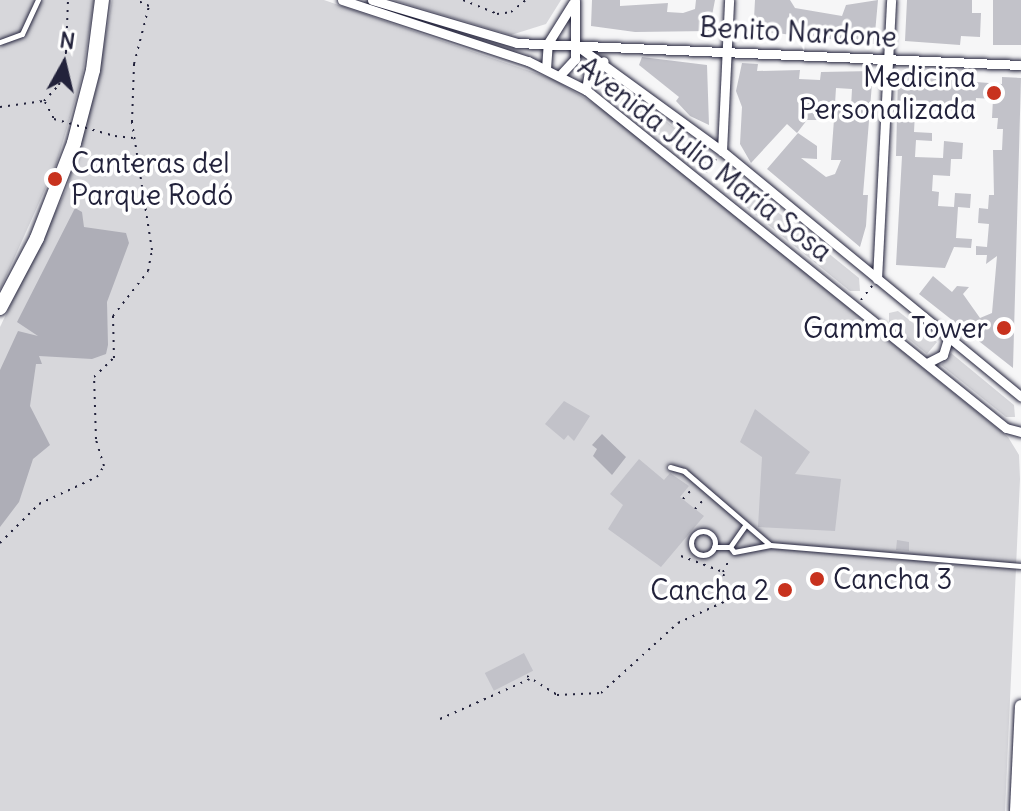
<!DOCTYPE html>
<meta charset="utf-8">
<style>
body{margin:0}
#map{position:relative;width:1021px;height:811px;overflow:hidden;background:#f6f6f7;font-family:Delius,sans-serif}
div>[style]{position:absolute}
.green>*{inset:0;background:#d7d7db}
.water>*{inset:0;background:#aeaeb7}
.building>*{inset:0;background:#c2c2c9;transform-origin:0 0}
.path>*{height:2px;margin-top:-1px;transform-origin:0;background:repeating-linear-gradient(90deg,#22223b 0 2px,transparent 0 8px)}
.roads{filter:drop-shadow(0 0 2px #22223b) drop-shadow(0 0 2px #22223b)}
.service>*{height:5px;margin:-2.5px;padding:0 2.5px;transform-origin:2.5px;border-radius:2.5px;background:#fff}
.service>.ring{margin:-2.5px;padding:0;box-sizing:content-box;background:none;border:5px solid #fff;border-radius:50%}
.minor>*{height:9px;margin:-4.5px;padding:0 4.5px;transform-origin:4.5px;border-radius:4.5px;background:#fff}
.secondary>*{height:12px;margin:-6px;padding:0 6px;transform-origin:6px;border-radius:6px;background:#fff}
.primary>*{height:14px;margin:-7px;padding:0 7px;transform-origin:7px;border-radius:7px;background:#fff}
.path-bridge>*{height:2px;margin-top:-1px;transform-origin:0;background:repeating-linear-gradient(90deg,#22223b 0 2px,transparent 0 8px)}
.dots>*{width:22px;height:22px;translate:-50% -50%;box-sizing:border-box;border:4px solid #fff;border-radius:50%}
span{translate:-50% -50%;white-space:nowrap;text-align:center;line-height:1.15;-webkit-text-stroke:7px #fff;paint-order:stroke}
.street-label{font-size:28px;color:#22223b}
.poi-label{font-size:28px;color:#22223b}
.right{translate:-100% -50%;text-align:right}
.left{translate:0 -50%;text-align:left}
.north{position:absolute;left:24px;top:24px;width:80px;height:80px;-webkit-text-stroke:6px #fff;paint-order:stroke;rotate:8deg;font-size:22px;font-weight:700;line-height:32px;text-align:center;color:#22223b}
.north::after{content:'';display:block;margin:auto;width:28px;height:36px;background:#22223b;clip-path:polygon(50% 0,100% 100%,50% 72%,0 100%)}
</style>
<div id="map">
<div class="green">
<i style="clip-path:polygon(0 0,94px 0,82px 77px,56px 165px,0 290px)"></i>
<i style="clip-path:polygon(112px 0,324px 0,553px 79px,603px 109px,1008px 437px,1019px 455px,1020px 479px,1005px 811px,0 811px,0 327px,66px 190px,97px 86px)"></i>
<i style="clip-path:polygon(393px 0,561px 0,546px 24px,511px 35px)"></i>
<i style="clip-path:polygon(609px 75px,703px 151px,706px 163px,696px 165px,599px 86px,600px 77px)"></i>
<i style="clip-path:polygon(735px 184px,743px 184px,859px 278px,860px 291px,850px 291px,734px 197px)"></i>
<i style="clip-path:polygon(898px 311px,937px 342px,927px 354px,889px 323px,889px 313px)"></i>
<i style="clip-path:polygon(951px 353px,1014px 405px,1015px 417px,1006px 417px,941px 365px)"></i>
</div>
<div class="water">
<i style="clip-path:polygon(75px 208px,82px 212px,84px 227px,126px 233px,129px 243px,107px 302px,108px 345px,106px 354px,92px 359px,39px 356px,42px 364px,36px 364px,30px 406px,50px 445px,33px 459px,19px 502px,0 527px,0 370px,18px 331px,38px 336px,17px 322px)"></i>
<i style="clip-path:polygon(602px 434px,626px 457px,612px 475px,593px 456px,597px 449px,592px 445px)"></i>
</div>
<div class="building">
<i style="clip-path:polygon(592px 0,620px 0,620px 6px,668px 3px,667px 12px,683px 13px,695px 9px,696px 0,715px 0,709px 31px,635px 32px,591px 26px)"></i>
<i style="clip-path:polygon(755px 0,790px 0,795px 8px,842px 16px,846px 5px,878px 0,874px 44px,766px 32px,766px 38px,753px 37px)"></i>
<i style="clip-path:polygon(907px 0,972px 0,972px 13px,981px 13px,980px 37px,961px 36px,960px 45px,905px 41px)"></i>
<i style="left:993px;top:0;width:28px;height:45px"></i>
<i style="clip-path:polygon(642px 57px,707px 65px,709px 125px,690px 116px,676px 101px,679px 97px,639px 65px)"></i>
<i style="clip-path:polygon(742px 63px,758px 64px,757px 71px,800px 70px,799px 79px,820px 80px,821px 72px,873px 71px,863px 195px,868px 195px,866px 226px,860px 247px,767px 169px,798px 133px,817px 146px,817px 159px,801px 158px,826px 177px,835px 174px,841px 160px,831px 160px,835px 106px,851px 107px,852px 89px,836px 88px,835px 104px,819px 103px,818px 120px,807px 120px,797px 133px,787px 124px,751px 163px,740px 144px,742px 107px,736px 91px)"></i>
<i style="clip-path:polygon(898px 76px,1002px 84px,1002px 77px,1021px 78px,1013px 368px,919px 294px,933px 276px,952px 292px,957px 286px,969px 287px,963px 294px,980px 318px,992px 313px,997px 256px,986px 264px,987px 255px,976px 255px,976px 246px,987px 247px,989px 224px,978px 223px,979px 208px,988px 209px,989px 195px,994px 195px,993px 150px,1002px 150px,1003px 129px,997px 129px,998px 118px,992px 118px,993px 99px,976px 98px,974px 117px,965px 116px,965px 110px,915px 112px,914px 132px,932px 133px,932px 141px,916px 140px,915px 157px,943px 158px,944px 141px,963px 143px,962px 159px,951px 159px,950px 176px,933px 175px,932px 191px,939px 192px,938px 206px,954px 207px,955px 193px,971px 194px,970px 208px,958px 207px,956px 238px,972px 239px,971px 248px,954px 247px,945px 268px,896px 265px,902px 156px,896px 156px)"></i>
<i style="clip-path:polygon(564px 401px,590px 416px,574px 441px,568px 435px,564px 440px,545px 424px)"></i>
<i style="clip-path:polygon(755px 409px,810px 452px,795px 474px,841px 479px,835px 531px,758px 527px,762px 457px,740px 442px)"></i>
<i style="clip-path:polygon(639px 459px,664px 480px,670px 473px,689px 486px,680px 497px,704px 516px,661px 567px,608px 529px,623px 505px,610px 494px)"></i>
<i style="clip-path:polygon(897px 540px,909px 542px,909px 551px,896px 550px)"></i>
<i style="left:524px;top:653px;width:20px;height:44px;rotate:63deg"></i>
</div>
<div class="path">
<i style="left:463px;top:0;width:37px;rotate:22deg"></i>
<i style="left:497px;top:14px;width:14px;rotate:-8deg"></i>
<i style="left:511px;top:12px;width:19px;rotate:-39deg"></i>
<i style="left:45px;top:102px;width:19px;rotate:62deg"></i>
<i style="left:0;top:107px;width:44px;rotate:-7.8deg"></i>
<i style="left:44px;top:101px;width:22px;rotate:-47deg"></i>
<i style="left:59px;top:85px;width:34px;rotate:-78deg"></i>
<i style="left:66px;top:52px;width:52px;rotate:-87.8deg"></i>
<i style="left:115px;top:136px;width:18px;rotate:6deg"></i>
<i style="left:706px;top:173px;width:17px;rotate:-54deg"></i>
<i style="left:727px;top:190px;width:17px;rotate:-54deg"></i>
<i style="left:861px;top:300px;width:18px;rotate:-52deg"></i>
<i style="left:683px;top:499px;width:12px;rotate:-48deg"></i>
<i style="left:695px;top:509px;width:12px;rotate:-48deg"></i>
<i style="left:0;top:543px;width:55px;rotate:-45deg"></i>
<i style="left:39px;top:504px;width:64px;rotate:-25deg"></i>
<i style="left:97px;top:477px;width:13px;rotate:-58deg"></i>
<i style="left:104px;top:466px;width:28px;rotate:-107deg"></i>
<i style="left:96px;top:439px;width:62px;rotate:-91.8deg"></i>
<i style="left:94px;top:377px;width:28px;rotate:-44deg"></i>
<i style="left:114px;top:358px;width:42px;rotate:-91.4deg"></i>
<i style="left:113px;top:316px;width:57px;rotate:-52.1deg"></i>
<i style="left:148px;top:271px;width:21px;rotate:-79deg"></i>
<i style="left:152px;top:250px;width:130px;rotate:-98.9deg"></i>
<i style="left:132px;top:122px;width:58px;rotate:-88deg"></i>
<i style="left:134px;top:64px;width:60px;rotate:-75.5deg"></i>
<i style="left:149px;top:6px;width:14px;rotate:-155deg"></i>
<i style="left:681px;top:556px;width:45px;rotate:20.9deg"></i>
<i style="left:527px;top:676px;width:36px;rotate:32deg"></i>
<i style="left:557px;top:695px;width:44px;rotate:-2.6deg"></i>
<i style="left:601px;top:693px;width:104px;rotate:-42.3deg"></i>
<i style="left:678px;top:623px;width:55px;rotate:-24.7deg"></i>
<i style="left:728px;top:600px;width:28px;rotate:-100deg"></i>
<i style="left:723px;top:572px;width:13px;rotate:-63deg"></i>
<i style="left:440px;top:719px;width:98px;rotate:-24deg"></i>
</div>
<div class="roads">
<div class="service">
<i style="left:0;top:42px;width:23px;rotate:-20deg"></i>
<i style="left:22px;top:34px;width:38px;rotate:-65deg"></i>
<i style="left:670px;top:467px;width:15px;rotate:16deg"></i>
<i style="left:684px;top:471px;width:113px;rotate:40.7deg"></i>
<i style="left:744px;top:527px;width:24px;rotate:125deg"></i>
<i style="left:730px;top:547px;width:6px;rotate:51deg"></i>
<i style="left:734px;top:552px;width:37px;rotate:-11deg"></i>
<i style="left:770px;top:545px;width:252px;rotate:4.8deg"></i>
<i class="ring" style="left:691px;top:531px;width:19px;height:19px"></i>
<i style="left:714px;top:547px;width:16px"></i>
</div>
<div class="minor">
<i style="left:342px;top:0;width:196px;rotate:18.2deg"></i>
<i style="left:528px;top:61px;width:65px;rotate:26.6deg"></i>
<i style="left:586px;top:90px;width:539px;rotate:38.83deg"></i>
<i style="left:1006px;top:428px;width:16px;rotate:15deg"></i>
<i style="left:372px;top:0;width:151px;rotate:16.5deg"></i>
<i style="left:517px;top:43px;width:504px;rotate:2.5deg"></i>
<i style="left:576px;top:45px;width:180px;rotate:36deg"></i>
<i style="left:722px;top:151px;width:387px;rotate:39.4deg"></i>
<i style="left:546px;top:69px;width:26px;rotate:-86deg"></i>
<i style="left:548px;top:43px;width:47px;rotate:-58deg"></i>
<i style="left:561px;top:74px;width:21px;rotate:-47deg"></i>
<i style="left:575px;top:59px;width:59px;rotate:-90deg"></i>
<i style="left:586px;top:90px;width:20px;rotate:-81deg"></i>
<i style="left:589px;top:70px;width:17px;rotate:-31deg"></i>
<i style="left:722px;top:151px;width:151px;rotate:-87.3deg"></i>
<i style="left:877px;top:279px;width:279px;rotate:-87.1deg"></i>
<i style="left:927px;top:363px;width:18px;rotate:-27deg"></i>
<i style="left:943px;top:355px;width:17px;rotate:-73deg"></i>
</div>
<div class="secondary">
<i style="left:1016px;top:811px;width:105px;rotate:-87.3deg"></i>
</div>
<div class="primary">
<i style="left:0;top:308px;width:79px;rotate:-62.1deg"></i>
<i style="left:37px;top:238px;width:102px;rotate:-68.7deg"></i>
<i style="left:74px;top:143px;width:75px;rotate:-75.4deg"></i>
<i style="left:93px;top:70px;width:71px;rotate:-82.7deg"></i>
</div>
</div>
<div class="path-bridge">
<i style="left:54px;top:119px;width:63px;rotate:15.6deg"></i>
</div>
<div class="dots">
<i style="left:994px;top:93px;background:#c8321e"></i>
<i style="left:55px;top:179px;background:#c8321e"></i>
<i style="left:1004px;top:328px;background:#c8321e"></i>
<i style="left:817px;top:579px;background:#c8321e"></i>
<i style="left:785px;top:590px;background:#c8321e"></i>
</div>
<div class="street-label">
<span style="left:798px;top:32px;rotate:3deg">Benito Nardone</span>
<span style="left:705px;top:159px;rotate:38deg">Avenida Julio María Sosa</span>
</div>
<div class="poi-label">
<span class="right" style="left:976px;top:93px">Medicina<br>Personalizada</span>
<span class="left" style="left:71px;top:179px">Canteras del<br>Parque Rodó</span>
<span class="right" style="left:988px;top:328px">Gamma Tower</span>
<span class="left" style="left:833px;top:579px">Cancha 3</span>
<span class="right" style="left:769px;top:590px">Cancha 2</span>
</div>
<div class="north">N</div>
</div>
